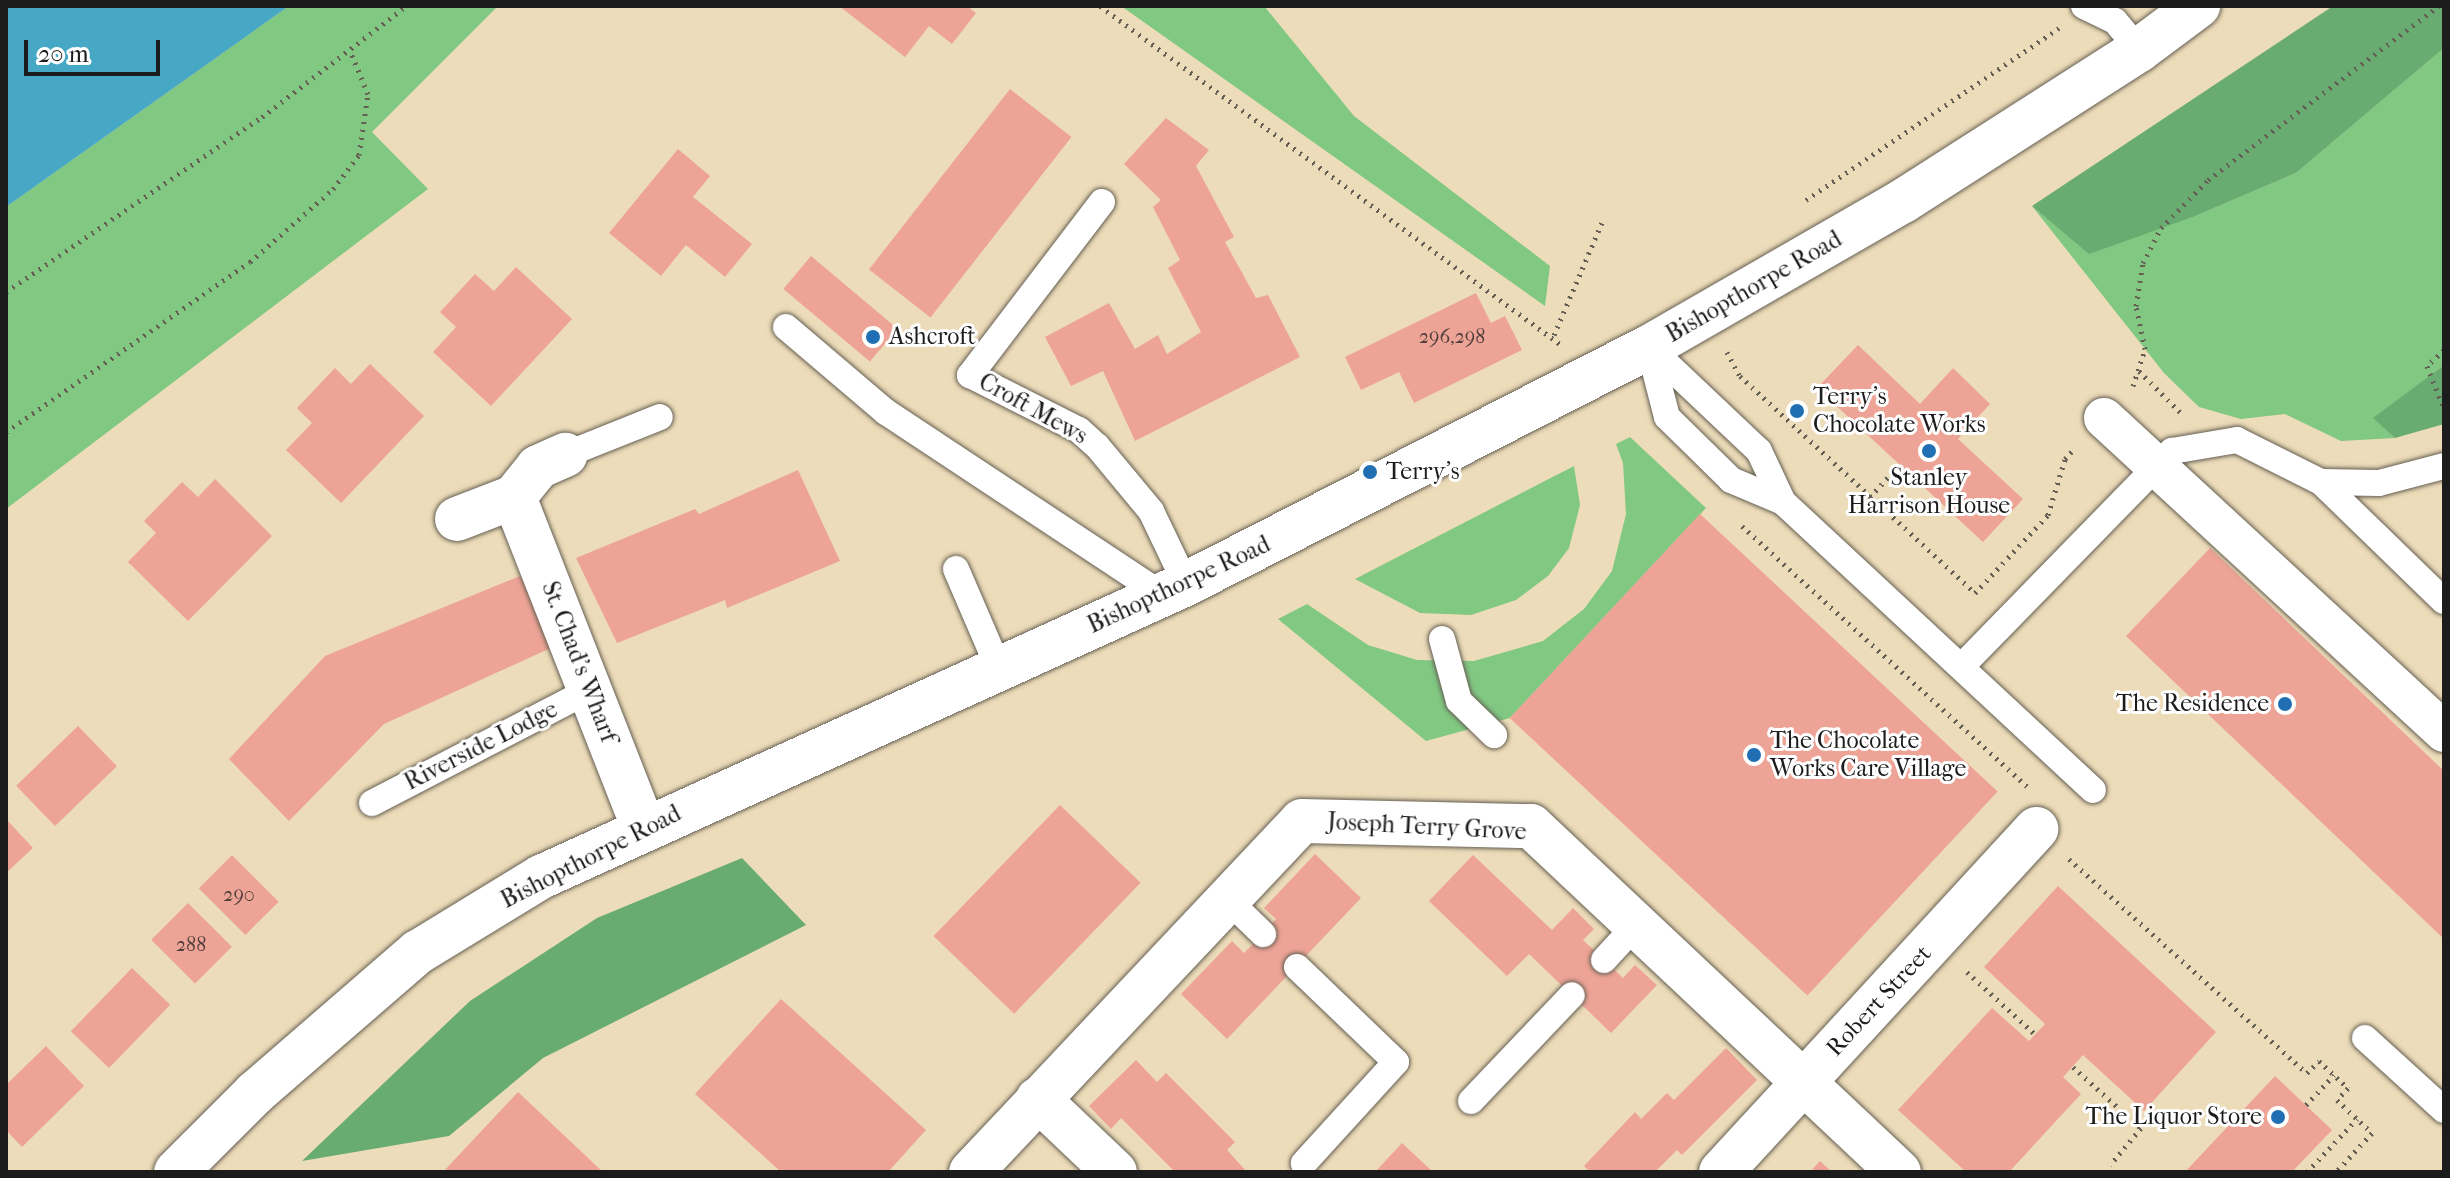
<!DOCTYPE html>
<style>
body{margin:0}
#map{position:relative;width:2450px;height:1178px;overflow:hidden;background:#eddcb9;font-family:"IM FELL French Canon",serif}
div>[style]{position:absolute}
.green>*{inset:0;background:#81c883}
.forest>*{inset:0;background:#68ac71}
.water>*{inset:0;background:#46a8c5}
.building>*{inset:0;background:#eda496;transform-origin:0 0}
.path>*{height:5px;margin-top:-2.5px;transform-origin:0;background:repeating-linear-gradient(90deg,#655f53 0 2px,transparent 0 8px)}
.roads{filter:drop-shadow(0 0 2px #655f53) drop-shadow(0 0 2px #655f53)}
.service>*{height:26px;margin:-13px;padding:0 13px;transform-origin:13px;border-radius:13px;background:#fff}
.pedestrian>*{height:40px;margin:-20px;padding:0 20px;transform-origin:20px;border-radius:20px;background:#fff}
.minor>*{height:44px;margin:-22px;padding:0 22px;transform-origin:22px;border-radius:22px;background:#fff}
.tertiary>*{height:44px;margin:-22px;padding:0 22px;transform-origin:22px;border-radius:22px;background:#fff}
.dots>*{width:22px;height:22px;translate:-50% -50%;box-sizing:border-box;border:4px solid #fff;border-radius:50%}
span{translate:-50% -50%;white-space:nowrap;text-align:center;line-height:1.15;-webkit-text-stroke:6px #fff;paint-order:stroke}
.number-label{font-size:20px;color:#503e3a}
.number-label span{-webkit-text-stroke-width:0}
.street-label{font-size:24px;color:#1c1c1c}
.poi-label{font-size:24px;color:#1c1c1c}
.left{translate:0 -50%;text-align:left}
.right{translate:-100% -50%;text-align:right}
.frame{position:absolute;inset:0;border:8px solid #1c1c1c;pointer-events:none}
.scale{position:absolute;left:24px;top:40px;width:136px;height:36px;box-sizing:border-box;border:4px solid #1c1c1c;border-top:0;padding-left:10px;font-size:24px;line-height:28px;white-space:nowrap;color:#1c1c1c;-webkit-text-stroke:6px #fff;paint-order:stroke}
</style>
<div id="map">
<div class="green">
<i style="clip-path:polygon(289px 6px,498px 6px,372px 132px,428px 189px,6px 509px,6px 207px)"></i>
<i style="clip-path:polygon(1121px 6px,1264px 6px,1354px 116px,1550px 266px,1545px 306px)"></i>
<i style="clip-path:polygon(2444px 48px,2444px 365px,2374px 418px,2395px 438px,2341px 441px,2285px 414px,2241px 419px,2199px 407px,2164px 373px,2032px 206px,2089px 253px,2193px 217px,2296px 173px)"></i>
<i style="clip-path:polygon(1630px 437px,1706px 508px,1510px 718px,1426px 741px,1278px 619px,1307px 604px,1368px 645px,1417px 660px,1474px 661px,1543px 641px,1584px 609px,1612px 571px,1626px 514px,1623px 463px,1616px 444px)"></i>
<i style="clip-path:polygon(1574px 466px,1580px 505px,1569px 548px,1548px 576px,1516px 600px,1471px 615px,1420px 613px,1355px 579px)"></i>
</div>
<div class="forest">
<i style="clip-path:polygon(2333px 6px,2444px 6px,2444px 48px,2296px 173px,2193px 217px,2089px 254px,2032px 206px)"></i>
<i style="clip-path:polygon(2444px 365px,2444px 424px,2395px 438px,2373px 418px)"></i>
<i style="clip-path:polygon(742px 858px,806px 925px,543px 1058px,449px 1136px,302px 1161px,470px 1001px,597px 918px)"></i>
</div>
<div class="water">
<i style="clip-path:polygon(6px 6px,289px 6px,6px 207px)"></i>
</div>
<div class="building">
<i style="clip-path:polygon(839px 6px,967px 6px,976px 13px,952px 44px,929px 26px,905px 57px)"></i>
<i style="left:1010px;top:89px;width:78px;height:229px;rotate:38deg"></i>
<i style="clip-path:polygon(1166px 118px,1209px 150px,1196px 166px,1234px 237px,1225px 242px,1256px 298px,1268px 295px,1300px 357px,1135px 441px,1103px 371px,1071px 386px,1045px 337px,1109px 303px,1135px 349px,1158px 335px,1167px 354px,1201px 332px,1168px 268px,1180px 260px,1153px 207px,1161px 200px,1124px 164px)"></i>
<i style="clip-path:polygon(678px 149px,710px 176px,693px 197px,752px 244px,725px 277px,686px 245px,661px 276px,609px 233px)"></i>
<i style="left:811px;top:256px;width:113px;height:43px;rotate:40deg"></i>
<i style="clip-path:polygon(516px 267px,572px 319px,491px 406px,433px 352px,456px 327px,440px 312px,475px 274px,494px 291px)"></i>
<i style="clip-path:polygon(1476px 293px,1491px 323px,1505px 316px,1522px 350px,1414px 403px,1399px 372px,1361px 390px,1345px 357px)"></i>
<i style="clip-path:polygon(1858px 345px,1920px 404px,1953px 368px,1990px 404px,1958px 439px,2023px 499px,1983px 542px,1817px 388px)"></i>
<i style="clip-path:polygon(370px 364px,424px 416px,341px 503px,286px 450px,312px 423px,297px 408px,335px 368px,351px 384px)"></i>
<i style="clip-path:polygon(798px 470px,840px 561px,727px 608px,725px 600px,617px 643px,576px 558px,695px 509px,699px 514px)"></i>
<i style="clip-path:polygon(215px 479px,272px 536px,188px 621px,128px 562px,156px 533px,144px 521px,182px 482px,198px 497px)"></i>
<i style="left:1700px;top:514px;width:407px;height:279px;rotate:43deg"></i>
<i style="clip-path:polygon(2210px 548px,2444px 771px,2444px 939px,2126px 636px)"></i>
<i style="clip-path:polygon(520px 576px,553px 647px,384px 724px,289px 821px,229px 759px,325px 656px)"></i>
<i style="left:78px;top:726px;width:56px;height:86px;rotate:46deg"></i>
<i style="left:1060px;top:805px;width:112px;height:182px;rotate:44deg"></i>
<i style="clip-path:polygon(6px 819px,33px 848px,6px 873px)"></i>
<i style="clip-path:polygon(1315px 854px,1361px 898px,1227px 1039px,1181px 994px,1232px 941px,1244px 953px,1263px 934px,1276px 919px,1264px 908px)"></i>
<i style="left:232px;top:855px;width:66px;height:47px;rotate:45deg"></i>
<i style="clip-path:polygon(1473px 855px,1552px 930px,1573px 908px,1594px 929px,1583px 940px,1623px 978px,1635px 965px,1657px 985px,1611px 1033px,1529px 954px,1507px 976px,1429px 901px)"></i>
<i style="clip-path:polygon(2058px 886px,2216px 1032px,2144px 1111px,2083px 1055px,2063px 1077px,2081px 1094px,2009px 1172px,1966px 1172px,1898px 1110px,1992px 1008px,2029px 1041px,2045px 1024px,1984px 967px)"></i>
<i style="left:188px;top:903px;width:62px;height:52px;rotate:45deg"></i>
<i style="left:132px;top:968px;width:53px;height:88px;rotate:44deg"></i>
<i style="clip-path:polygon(781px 999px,926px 1130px,888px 1172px,781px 1172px,695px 1094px)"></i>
<i style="clip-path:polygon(46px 1046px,84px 1086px,22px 1147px,6px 1130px,6px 1085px)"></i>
<i style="clip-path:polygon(1726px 1048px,1757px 1080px,1682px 1155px,1677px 1150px,1655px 1172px,1590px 1172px,1584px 1166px,1635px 1112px,1641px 1119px,1667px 1093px,1674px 1100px)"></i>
<i style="clip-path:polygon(1136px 1060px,1157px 1082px,1166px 1073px,1235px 1142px,1227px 1150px,1247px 1172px,1175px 1172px,1121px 1118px,1111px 1129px,1089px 1106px)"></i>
<i style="clip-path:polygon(2275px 1076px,2332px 1130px,2292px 1172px,2185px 1172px)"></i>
<i style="clip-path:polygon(518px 1092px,603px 1172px,443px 1172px)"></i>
<i style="clip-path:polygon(1402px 1143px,1433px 1172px,1375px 1172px)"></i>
<i style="clip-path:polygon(1820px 1161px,1832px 1172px,1810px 1172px)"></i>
</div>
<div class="path">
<i style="left:1100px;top:6px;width:571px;rotate:36.31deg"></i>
<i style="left:1806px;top:200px;width:306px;rotate:-34.2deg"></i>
<i style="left:6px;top:292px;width:310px;rotate:-34.4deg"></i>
<i style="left:262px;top:117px;width:182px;rotate:-37.6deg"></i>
<i style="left:1554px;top:335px;width:125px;rotate:-66.9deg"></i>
<i style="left:2444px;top:350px;width:23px;rotate:137deg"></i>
<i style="left:2427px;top:366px;width:46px;rotate:68.4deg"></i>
<i style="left:1727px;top:352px;width:27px;rotate:62deg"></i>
<i style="left:1740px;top:376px;width:320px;rotate:42.7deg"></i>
<i style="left:1975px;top:593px;width:107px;rotate:-46.9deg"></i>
<i style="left:2048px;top:515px;width:59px;rotate:-73.1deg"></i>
<i style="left:2065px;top:459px;width:13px;rotate:-48deg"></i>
<i style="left:2139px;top:371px;width:58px;rotate:45deg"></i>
<i style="left:2133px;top:386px;width:39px;rotate:-72deg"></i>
<i style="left:2145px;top:349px;width:44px;rotate:-101.8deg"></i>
<i style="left:2136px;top:306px;width:44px;rotate:-80.8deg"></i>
<i style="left:2143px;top:263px;width:39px;rotate:-63deg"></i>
<i style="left:2161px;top:228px;width:67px;rotate:-45.6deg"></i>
<i style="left:2208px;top:180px;width:289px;rotate:-37deg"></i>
<i style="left:6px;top:432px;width:297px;rotate:-34.9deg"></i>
<i style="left:250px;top:262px;width:111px;rotate:-41.3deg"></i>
<i style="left:333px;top:189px;width:43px;rotate:-52.6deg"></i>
<i style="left:359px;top:155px;width:62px;rotate:-81.6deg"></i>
<i style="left:368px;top:94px;width:44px;rotate:-112.5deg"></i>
<i style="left:1870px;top:497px;width:45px;rotate:-47.7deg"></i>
<i style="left:1742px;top:526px;width:386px;rotate:42.4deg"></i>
<i style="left:2069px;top:859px;width:320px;rotate:42deg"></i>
<i style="left:2307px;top:1073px;width:17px;rotate:-45deg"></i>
<i style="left:2319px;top:1061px;width:40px;rotate:43deg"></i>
<i style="left:2348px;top:1088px;width:16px;rotate:133deg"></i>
<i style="left:2337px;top:1100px;width:48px;rotate:43.3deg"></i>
<i style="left:2372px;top:1133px;width:53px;rotate:132.7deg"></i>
<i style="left:1967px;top:972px;width:92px;rotate:42.4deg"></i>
<i style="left:2073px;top:1067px;width:91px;rotate:41.9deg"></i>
<i style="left:2141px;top:1128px;width:48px;rotate:130deg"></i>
<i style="left:2306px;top:1105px;width:41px;rotate:-47deg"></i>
<i style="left:2307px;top:1172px;width:73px;rotate:-46.7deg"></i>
</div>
<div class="roads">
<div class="service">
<i style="left:2084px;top:6px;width:34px;rotate:26deg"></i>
<i style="left:2115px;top:21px;width:38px;rotate:50deg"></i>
<i style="left:1102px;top:202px;width:218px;rotate:127.3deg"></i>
<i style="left:970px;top:375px;width:122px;rotate:26.8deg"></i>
<i style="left:1079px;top:430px;width:24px;rotate:42deg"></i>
<i style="left:1097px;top:446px;width:85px;rotate:50.3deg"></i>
<i style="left:1151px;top:511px;width:81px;rotate:64.4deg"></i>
<i style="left:786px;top:327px;width:131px;rotate:40.4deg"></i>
<i style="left:886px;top:412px;width:331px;rotate:33.5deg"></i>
<i style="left:1649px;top:347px;width:72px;rotate:75.6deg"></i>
<i style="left:1667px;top:417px;width:90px;rotate:44.5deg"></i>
<i style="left:1731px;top:480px;width:56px;rotate:22.9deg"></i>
<i style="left:1783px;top:502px;width:423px;rotate:42.9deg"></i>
<i style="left:1649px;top:347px;width:151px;rotate:43.4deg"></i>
<i style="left:1759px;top:451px;width:56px;rotate:64.8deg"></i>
<i style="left:565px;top:455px;width:102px;rotate:-21.8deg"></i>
<i style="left:2321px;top:482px;width:171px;rotate:44.1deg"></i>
<i style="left:956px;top:569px;width:109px;rotate:66.7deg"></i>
<i style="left:1442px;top:639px;width:64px;rotate:74.7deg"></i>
<i style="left:1459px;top:701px;width:49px;rotate:44.2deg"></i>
<i style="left:1961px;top:667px;width:302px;rotate:-45.7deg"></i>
<i style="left:2172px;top:451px;width:66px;rotate:-9.6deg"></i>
<i style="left:2237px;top:440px;width:94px;rotate:26.6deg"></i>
<i style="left:2321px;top:482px;width:58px;rotate:1deg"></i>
<i style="left:2379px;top:483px;width:67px;rotate:-14.7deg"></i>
<i style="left:372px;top:803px;width:246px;rotate:-27.4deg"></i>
<i style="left:1228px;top:900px;width:49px;rotate:44.2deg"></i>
<i style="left:1604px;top:960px;width:49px;rotate:-47.5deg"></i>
<i style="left:1297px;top:967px;width:137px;rotate:43.8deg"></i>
<i style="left:1396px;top:1062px;width:137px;rotate:132.3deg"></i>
<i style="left:2365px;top:1038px;width:107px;rotate:42.3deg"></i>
<i style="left:1471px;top:1101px;width:146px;rotate:-46.4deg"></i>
</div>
<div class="pedestrian">
<i style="left:2104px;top:418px;width:463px;rotate:42.7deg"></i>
</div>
<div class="minor">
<i style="left:514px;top:497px;width:38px;rotate:-51deg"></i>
<i style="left:538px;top:467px;width:30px;rotate:-24deg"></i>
<i style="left:457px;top:519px;width:61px;rotate:-21.1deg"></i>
<i style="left:514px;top:497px;width:356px;rotate:68.6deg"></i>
<i style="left:1038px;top:1099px;width:106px;rotate:43.5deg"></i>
<i style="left:971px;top:1172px;width:482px;rotate:-46.7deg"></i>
<i style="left:1302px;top:821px;width:229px;rotate:1.3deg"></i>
<i style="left:1531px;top:826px;width:505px;rotate:43.24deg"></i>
<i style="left:1721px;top:1172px;width:466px;rotate:-47.4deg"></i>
</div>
<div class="tertiary">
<i style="left:176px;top:1172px;width:112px;rotate:-45deg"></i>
<i style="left:255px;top:1093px;width:216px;rotate:-40.9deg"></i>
<i style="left:418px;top:952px;width:144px;rotate:-31.4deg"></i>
<i style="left:541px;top:877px;width:708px;rotate:-24.43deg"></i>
<i style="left:1186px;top:584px;width:520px;rotate:-27.11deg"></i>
<i style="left:1649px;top:347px;width:293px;rotate:-29.9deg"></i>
<i style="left:1903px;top:201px;width:280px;rotate:-32.6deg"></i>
<i style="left:2139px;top:50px;width:74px;rotate:-36.7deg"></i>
</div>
</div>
<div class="dots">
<i style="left:873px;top:337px;background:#1f6fb2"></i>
<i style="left:1797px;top:411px;background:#1f6fb2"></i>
<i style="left:1929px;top:451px;background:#1f6fb2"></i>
<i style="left:1370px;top:472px;background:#1f6fb2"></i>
<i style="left:2285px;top:704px;background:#1f6fb2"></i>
<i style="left:1754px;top:755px;background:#1f6fb2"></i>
<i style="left:2278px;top:1117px;background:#1f6fb2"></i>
</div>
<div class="number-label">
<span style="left:1452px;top:336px">296,298</span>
<span style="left:239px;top:894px">290</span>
<span style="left:191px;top:944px">288</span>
</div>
<div class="street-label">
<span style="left:1754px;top:287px;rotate:-30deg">Bishopthorpe Road</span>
<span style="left:1033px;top:409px;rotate:29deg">Croft Mews</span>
<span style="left:1179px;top:585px;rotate:-25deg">Bishopthorpe Road</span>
<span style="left:579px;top:662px;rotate:69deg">St. Chad's Wharf</span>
<span style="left:481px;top:746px;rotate:-27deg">Riverside Lodge</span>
<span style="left:1427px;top:827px;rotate:3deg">Joseph Terry Grove</span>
<span style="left:591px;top:857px;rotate:-27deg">Bishopthorpe Road</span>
<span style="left:1879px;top:1001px;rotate:-47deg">Robert Street</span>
</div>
<div class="poi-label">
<span class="left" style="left:889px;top:337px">Ashcroft</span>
<span class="left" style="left:1813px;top:411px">Terry's<br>Chocolate Works</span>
<span class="left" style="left:1386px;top:472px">Terry's</span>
<span style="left:1929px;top:492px">Stanley<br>Harrison House</span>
<span class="right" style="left:2269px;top:704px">The Residence</span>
<span class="left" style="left:1770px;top:755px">The Chocolate<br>Works Care Village</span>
<span class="right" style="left:2262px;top:1117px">The Liquor Store</span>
</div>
<div class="frame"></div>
<div class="scale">20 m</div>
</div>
